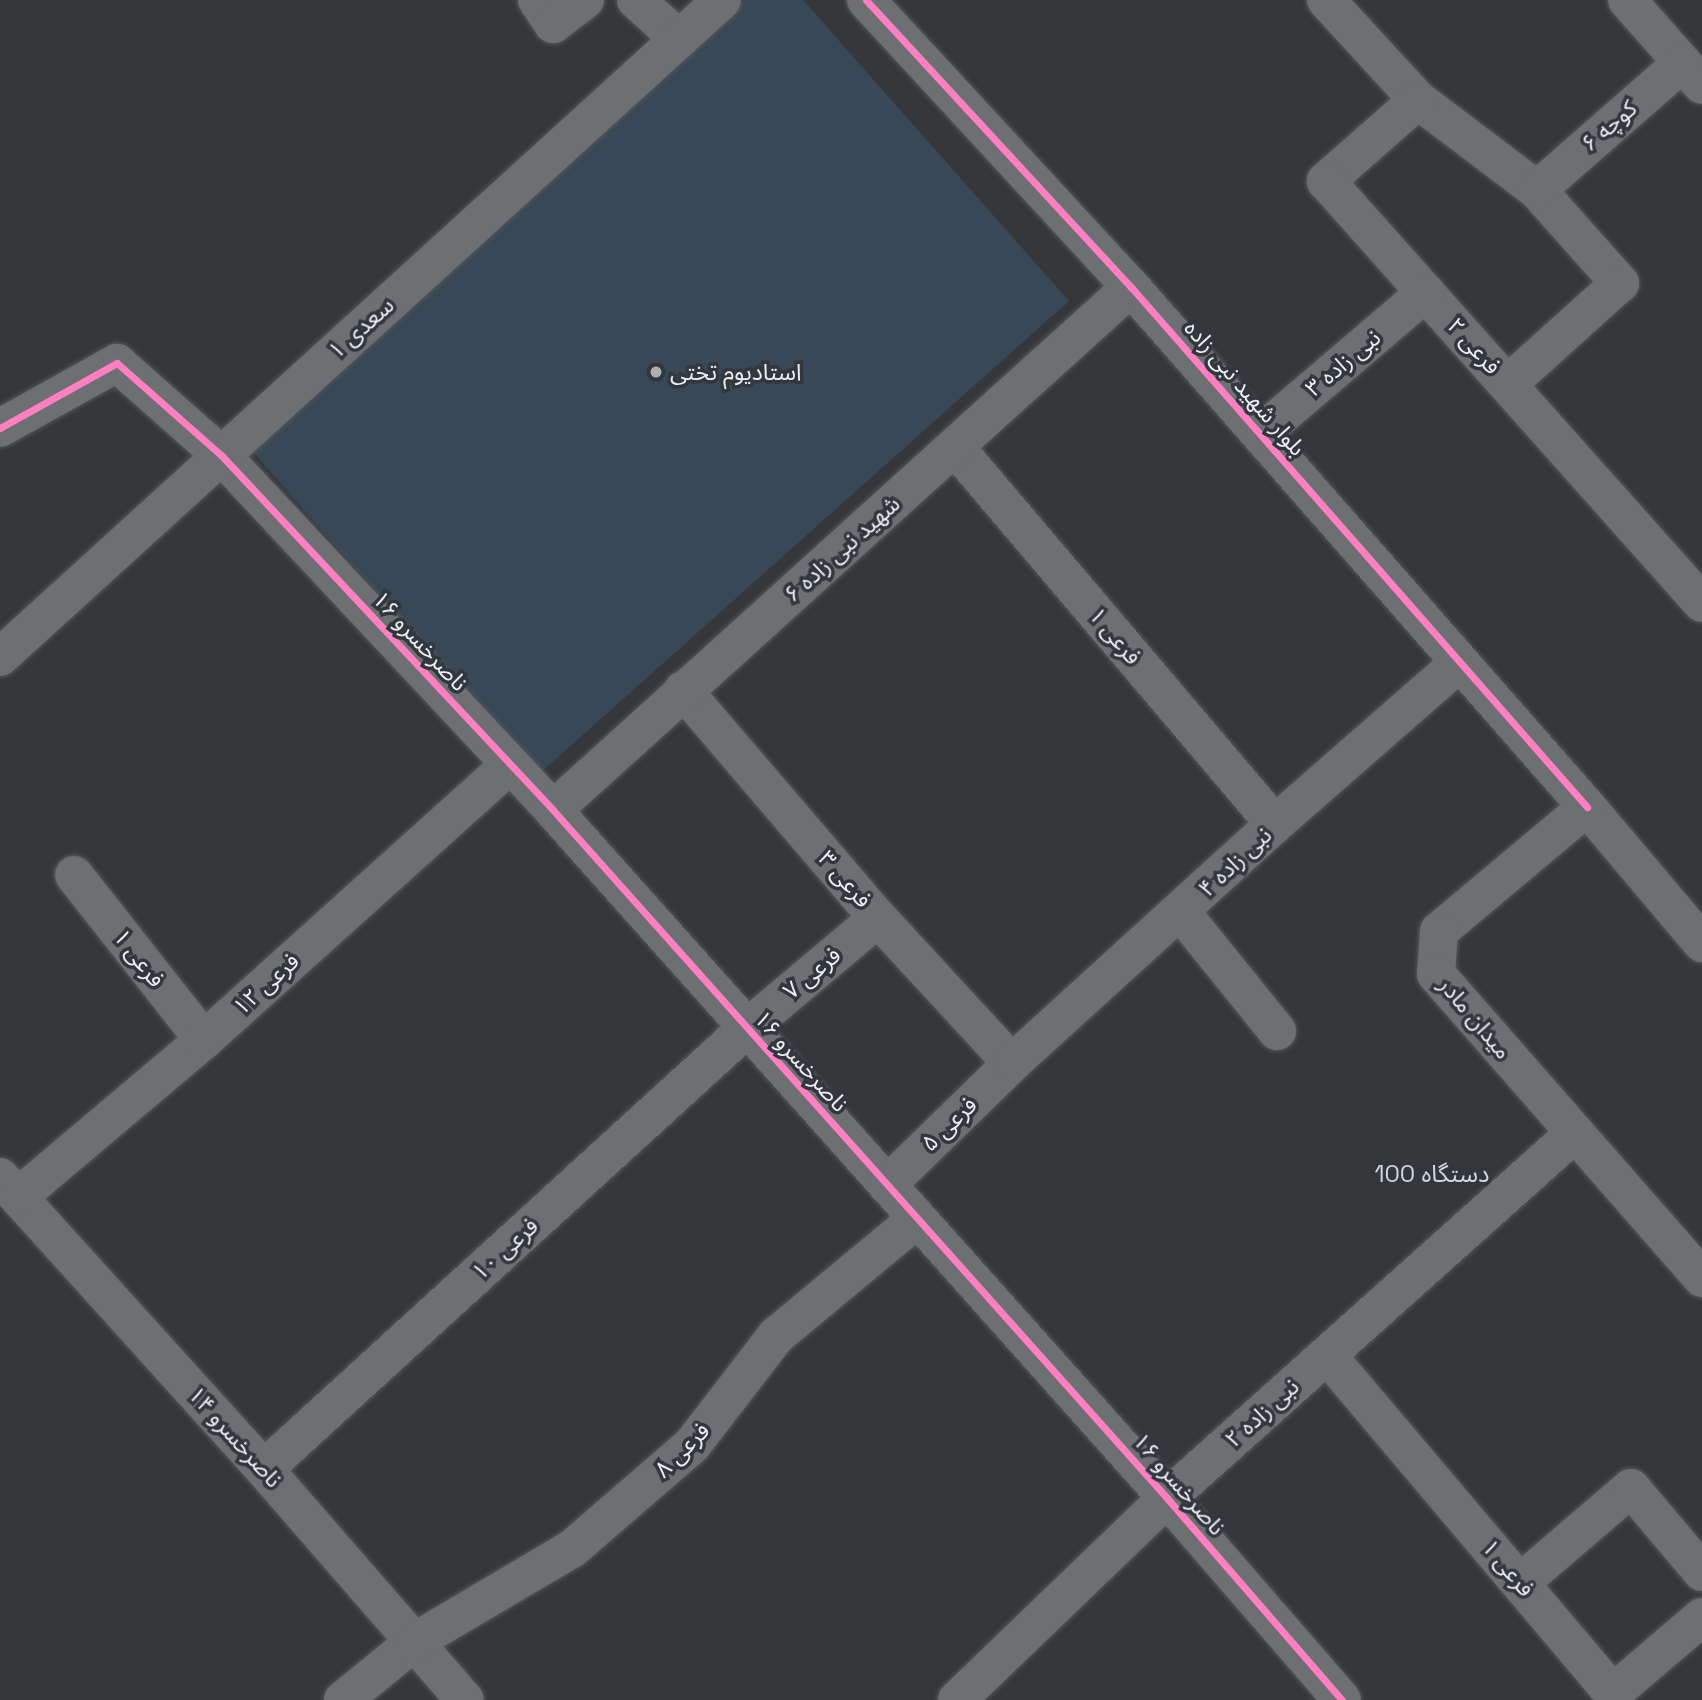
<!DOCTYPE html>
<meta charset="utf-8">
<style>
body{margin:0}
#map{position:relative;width:1702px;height:1700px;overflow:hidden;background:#35373a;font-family:"Space Grotesk","Noto Sans Arabic",sans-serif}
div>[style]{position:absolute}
.green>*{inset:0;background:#384857}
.roads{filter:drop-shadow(0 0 2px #535558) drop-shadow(0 0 2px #535558)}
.minor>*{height:38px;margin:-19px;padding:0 19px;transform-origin:19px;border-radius:19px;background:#6d6f72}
.cycleway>*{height:7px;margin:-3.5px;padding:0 3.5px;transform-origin:3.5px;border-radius:3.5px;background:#ff80c0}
.dots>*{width:19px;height:19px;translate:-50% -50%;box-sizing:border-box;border:4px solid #32373d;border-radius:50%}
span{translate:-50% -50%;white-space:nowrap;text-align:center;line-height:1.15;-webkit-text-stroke:7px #32373d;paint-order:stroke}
.street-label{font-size:23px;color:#ebeef2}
.poi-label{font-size:23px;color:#ebeef2}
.left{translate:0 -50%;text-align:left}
.neighbourhood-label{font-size:24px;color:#d0d7de}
</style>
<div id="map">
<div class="green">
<i style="clip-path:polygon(740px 0,803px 0,1069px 301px,538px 775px,244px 442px)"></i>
</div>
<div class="roads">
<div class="minor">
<i style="left:537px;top:0;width:29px;rotate:56deg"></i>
<i style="left:553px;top:24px;width:40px;rotate:-37deg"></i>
<i style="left:636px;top:0;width:57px;rotate:42.1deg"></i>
<i style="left:866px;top:0;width:391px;rotate:47.3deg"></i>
<i style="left:1131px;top:287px;width:692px;rotate:48.75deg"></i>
<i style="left:1326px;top:0;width:136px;rotate:47.4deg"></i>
<i style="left:1418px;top:100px;width:149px;rotate:37.1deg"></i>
<i style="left:1537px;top:190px;width:125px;rotate:48.3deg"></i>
<i style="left:1620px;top:283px;width:151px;rotate:138deg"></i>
<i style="left:1627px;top:0;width:113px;rotate:48.6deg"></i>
<i style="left:1418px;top:100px;width:123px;rotate:138.6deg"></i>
<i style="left:1326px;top:181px;width:565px;rotate:48.3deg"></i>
<i style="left:1537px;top:190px;width:193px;rotate:-41.2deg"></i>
<i style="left:0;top:428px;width:134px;rotate:-29.1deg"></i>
<i style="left:117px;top:363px;width:140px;rotate:41.5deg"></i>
<i style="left:222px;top:456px;width:485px;rotate:46.9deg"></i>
<i style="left:553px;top:810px;width:922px;rotate:48.25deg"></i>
<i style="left:1167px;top:1498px;width:267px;rotate:49.1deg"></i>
<i style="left:1260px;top:434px;width:218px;rotate:-40.5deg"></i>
<i style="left:955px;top:447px;width:494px;rotate:49.7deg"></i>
<i style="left:0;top:657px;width:976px;rotate:-42.3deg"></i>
<i style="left:683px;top:690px;width:300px;rotate:49.5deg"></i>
<i style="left:878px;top:918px;width:197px;rotate:47.3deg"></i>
<i style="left:553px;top:810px;width:779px;rotate:-42.14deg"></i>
<i style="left:74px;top:875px;width:210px;rotate:51.8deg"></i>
<i style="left:1181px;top:912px;width:153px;rotate:51.1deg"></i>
<i style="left:1702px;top:943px;width:178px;rotate:-130.2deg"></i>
<i style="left:1587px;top:807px;width:193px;rotate:140deg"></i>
<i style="left:1439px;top:931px;width:43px;rotate:94deg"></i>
<i style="left:1436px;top:974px;width:404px;rotate:48.8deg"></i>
<i style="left:0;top:1177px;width:394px;rotate:47.9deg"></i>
<i style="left:264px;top:1469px;width:306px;rotate:49deg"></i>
<i style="left:887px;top:1185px;width:175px;rotate:-44.3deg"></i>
<i style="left:1012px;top:1063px;width:355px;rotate:-42.3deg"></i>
<i style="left:1275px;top:824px;width:244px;rotate:-41.2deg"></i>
<i style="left:18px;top:1197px;width:243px;rotate:-40.2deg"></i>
<i style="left:204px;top:1040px;width:411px;rotate:-42deg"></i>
<i style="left:1327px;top:1355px;width:443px;rotate:49.8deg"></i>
<i style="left:1613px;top:1693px;width:117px;rotate:-40.5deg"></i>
<i style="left:264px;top:1469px;width:653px;rotate:-42.39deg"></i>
<i style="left:746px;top:1029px;width:172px;rotate:-40.1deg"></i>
<i style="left:1520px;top:1583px;width:146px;rotate:-40.6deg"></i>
<i style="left:1631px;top:1488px;width:110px;rotate:49.8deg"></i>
<i style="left:343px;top:1700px;width:92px;rotate:-39.2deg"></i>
<i style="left:414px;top:1642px;width:185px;rotate:-30.6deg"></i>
<i style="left:573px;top:1548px;width:157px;rotate:-40.9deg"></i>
<i style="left:692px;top:1445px;width:138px;rotate:-52.4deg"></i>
<i style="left:776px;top:1336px;width:183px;rotate:-39.7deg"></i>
<i style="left:957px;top:1700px;width:291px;rotate:-43.9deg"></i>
<i style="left:1167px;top:1498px;width:547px;rotate:-41.82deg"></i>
</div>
</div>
<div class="cycleway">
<i style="left:866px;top:0;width:391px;rotate:47.3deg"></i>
<i style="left:1131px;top:287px;width:692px;rotate:48.75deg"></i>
<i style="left:0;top:428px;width:134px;rotate:-29.1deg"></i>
<i style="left:117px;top:363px;width:140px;rotate:41.5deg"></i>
<i style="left:222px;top:456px;width:485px;rotate:46.9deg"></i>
<i style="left:553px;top:810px;width:922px;rotate:48.25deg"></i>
<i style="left:1167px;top:1498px;width:267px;rotate:49.1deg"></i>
</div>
<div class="dots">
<i style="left:656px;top:372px;background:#abaeb2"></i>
</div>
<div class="street-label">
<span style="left:1609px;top:126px;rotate:-41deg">کوچه ۶</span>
<span style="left:361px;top:328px;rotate:-42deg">سعدی ۱</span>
<span style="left:1474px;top:346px;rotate:48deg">فرعی ۲</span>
<span style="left:1343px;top:363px;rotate:-40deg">نبی زاده ۳</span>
<span style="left:1245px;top:388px;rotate:49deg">بلوار شهید نبی زاده</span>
<span style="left:842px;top:549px;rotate:-42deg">شهید نبی زاده ۶</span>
<span style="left:1115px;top:636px;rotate:50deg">فرعی ۱</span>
<span style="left:420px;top:641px;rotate:47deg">ناصرخسرو ۱۶</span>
<span style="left:1235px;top:862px;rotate:-43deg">نبی زاده ۴</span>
<span style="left:845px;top:879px;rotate:49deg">فرعی ۳</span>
<span style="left:139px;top:958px;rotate:52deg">فرعی ۱</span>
<span style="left:812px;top:973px;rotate:-40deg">فرعی ۷</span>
<span style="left:266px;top:984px;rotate:-42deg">فرعی ۱۲</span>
<span style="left:1475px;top:1018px;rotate:50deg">میدان مادر</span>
<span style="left:801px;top:1061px;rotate:48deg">ناصرخسرو ۱۶</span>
<span style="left:949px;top:1124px;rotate:-44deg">فرعی ۵</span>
<span style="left:505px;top:1249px;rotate:-42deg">فرعی ۱۰</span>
<span style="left:1262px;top:1413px;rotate:-42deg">نبی زاده ۲</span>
<span style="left:235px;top:1437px;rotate:48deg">ناصرخسرو ۱۴</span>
<span style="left:682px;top:1450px;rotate:-45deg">فرعی ۸</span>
<span style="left:1179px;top:1484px;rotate:49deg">ناصرخسرو ۱۶</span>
<span style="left:1508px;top:1568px;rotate:50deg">فرعی ۱</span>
</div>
<div class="poi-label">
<span class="left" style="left:670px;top:372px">استادیوم تختی</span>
</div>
<div class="neighbourhood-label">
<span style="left:1432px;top:1174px">100 دستگاه</span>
</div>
</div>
